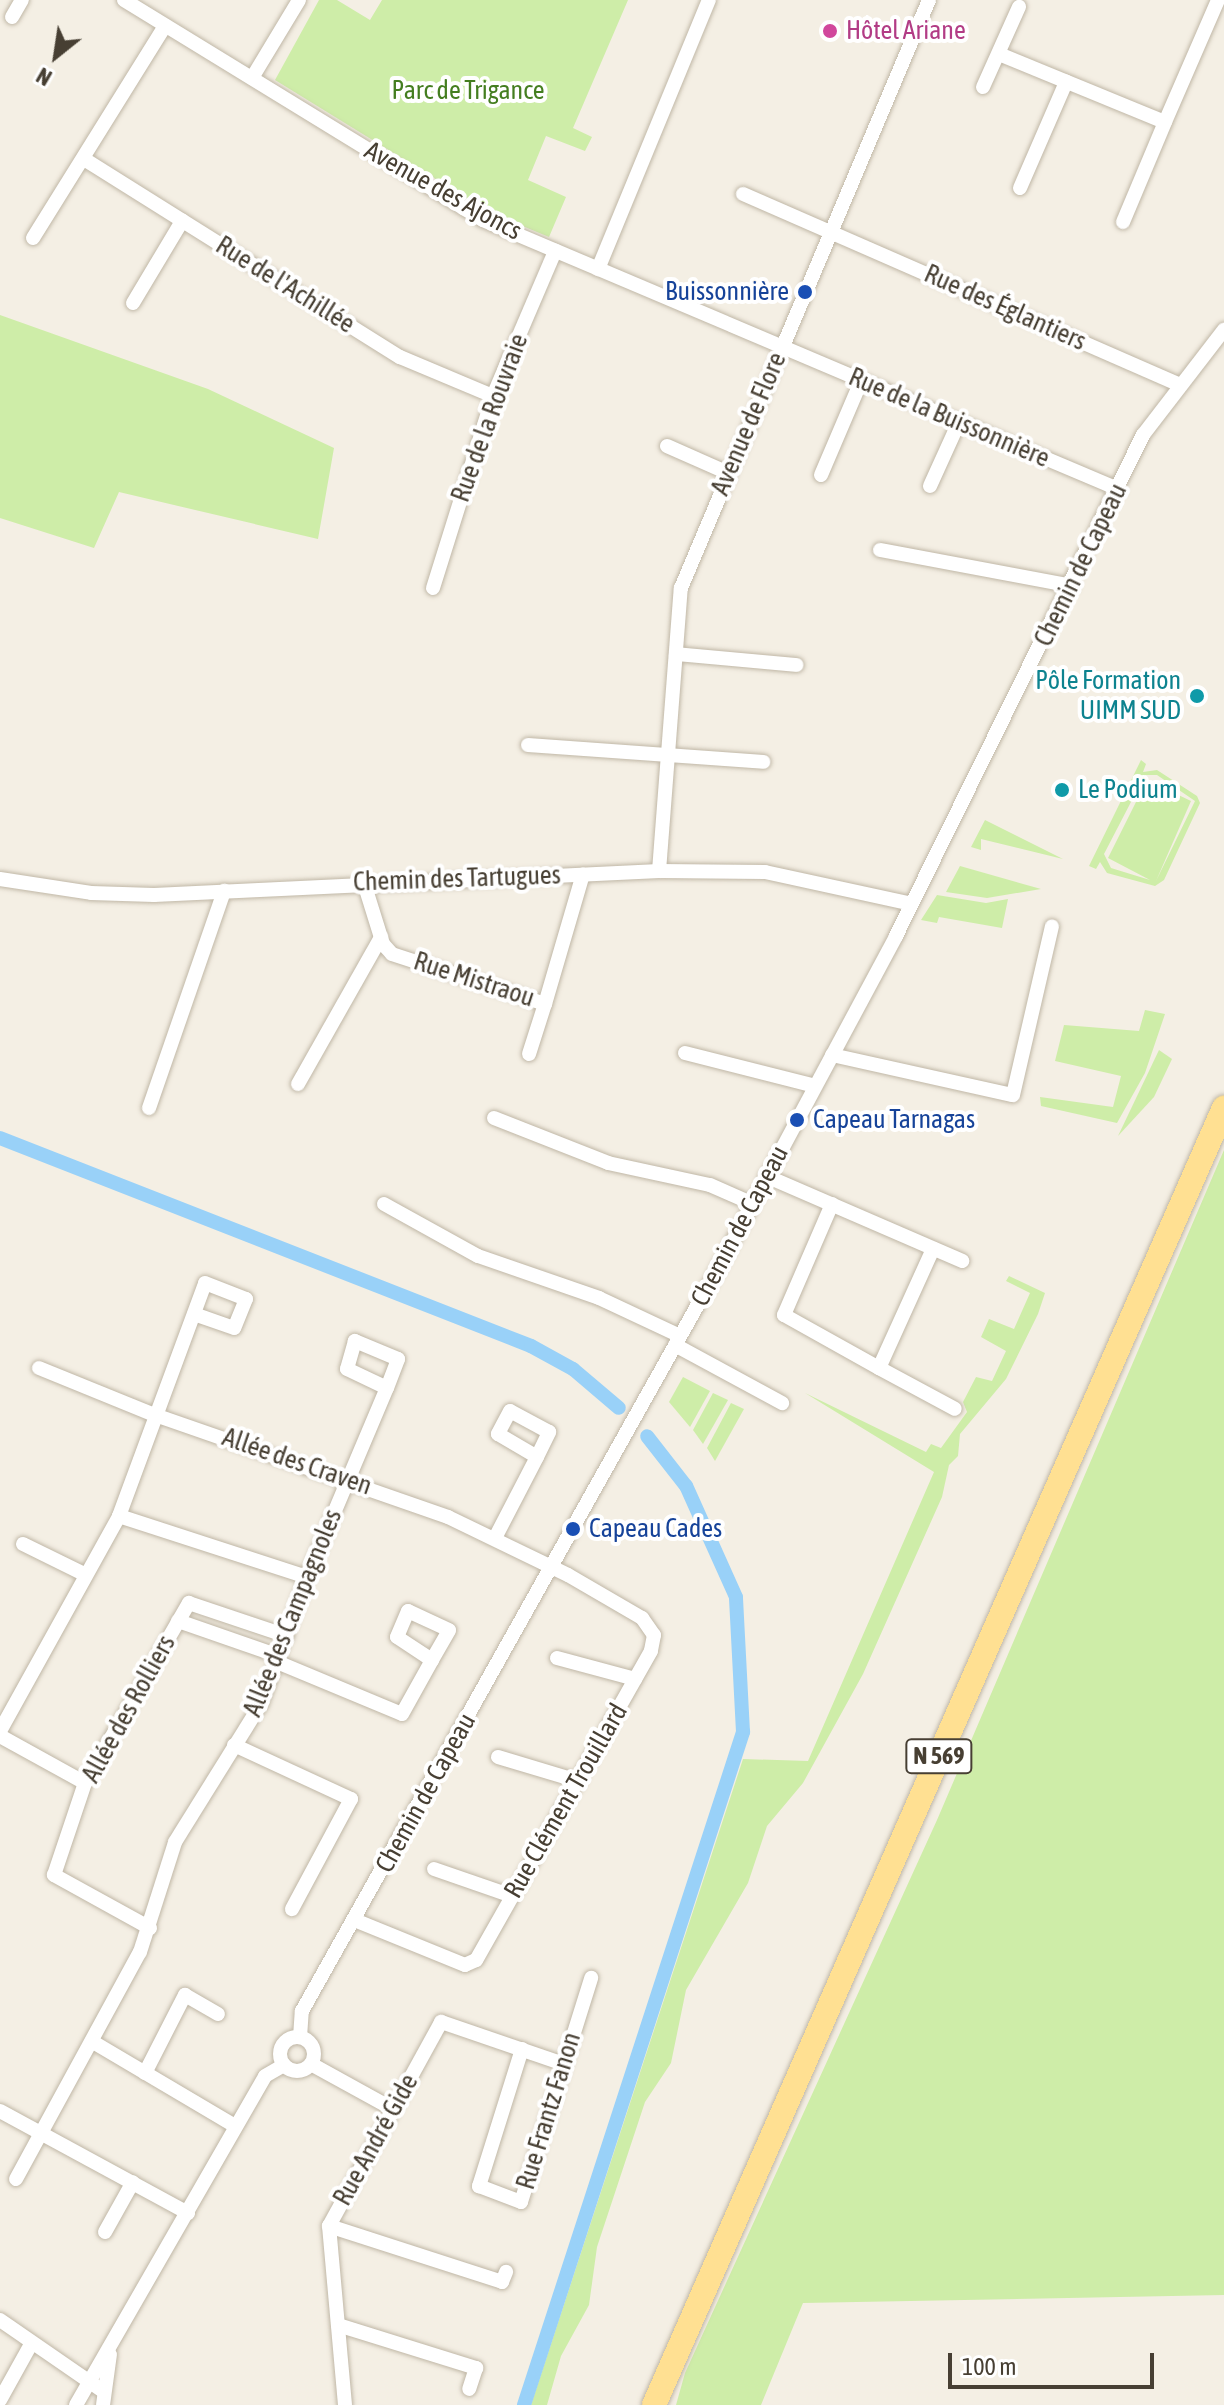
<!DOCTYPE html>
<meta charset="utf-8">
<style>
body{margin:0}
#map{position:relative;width:1224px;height:2405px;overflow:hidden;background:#f4efe4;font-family:"Asap Condensed",sans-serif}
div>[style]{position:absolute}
.green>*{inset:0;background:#ceeda8}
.canal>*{height:14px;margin:-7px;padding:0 7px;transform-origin:7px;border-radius:7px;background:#99d1f8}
.roads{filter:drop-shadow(0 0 2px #c0b7a6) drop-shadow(0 0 2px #c0b7a6)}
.street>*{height:14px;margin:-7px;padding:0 7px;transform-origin:7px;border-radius:7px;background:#fff}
.street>.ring{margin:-7px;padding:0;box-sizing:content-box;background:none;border:14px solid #fff;border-radius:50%}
.primary>*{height:24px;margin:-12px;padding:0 12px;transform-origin:12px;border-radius:12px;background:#ffe092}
.dots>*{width:22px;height:22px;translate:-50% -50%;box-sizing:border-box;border:4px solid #fff;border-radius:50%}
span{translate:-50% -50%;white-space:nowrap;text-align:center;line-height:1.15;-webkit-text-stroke:8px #fff;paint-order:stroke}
.shield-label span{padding:2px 6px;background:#fff;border:2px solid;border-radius:6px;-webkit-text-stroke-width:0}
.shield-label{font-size:24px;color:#473f33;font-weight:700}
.hotel-label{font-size:26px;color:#b23c85}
.left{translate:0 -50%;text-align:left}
.park-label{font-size:26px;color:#447e20}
.street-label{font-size:26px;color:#473f33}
.transit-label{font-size:26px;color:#164399}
.right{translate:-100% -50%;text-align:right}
.culture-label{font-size:26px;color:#0d838f}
.north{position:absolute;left:16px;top:16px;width:80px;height:80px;-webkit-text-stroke:6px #fff;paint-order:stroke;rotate:210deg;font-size:22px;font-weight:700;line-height:32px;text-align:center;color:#473f33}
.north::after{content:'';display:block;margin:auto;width:28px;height:36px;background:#473f33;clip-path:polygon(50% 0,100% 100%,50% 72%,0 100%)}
.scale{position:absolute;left:948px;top:2353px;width:206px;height:36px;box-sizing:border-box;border:4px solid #473f33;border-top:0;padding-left:10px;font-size:24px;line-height:28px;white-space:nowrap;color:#473f33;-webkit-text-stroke:6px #fff;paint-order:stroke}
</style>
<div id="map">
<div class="green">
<i style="clip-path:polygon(319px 0,337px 0,370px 20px,382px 0,628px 0,573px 128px,592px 137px,585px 151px,546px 136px,528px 180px,566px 197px,549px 237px,491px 213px,275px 80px)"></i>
<i style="clip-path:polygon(0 315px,208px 389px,334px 448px,318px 539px,119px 492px,94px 548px,0 518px)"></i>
<i style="clip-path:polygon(evenodd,1141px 760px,1146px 764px,1143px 772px,1157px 770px,1197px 796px,1200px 803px,1164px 880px,1155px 886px,1107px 873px,1100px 862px,1096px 869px,1089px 866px,1141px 760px,1145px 775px,1157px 775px,1195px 801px,1156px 881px,1191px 801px,1147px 780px,1108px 858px,1150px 880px,1111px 868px,1104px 854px,1145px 775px)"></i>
<i style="clip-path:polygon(985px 820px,1063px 859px,981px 839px,981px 850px,971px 847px)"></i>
<i style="clip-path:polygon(960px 866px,1041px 889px,987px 898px,946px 892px)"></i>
<i style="clip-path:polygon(937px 895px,986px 903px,1008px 899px,1002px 928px,939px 917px,937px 923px,921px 920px)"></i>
<i style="clip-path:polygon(1145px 1010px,1165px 1014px,1145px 1073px,1117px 1123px,1041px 1106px,1040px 1097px,1113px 1107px,1121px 1076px,1055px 1061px,1064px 1025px,1139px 1031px)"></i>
<i style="clip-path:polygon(1159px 1050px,1172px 1059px,1154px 1097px,1118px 1136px)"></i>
<i style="clip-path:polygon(1224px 1150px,1224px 2295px,803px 2303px,761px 2405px,676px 2405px,685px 2373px,937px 1820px)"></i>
<i style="clip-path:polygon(1009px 1276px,1045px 1293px,1038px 1314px,1006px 1379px,960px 1434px,958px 1456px,949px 1465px,942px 1497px,863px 1674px,803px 1783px,767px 1826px,748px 1883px,686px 1990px,671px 2063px,645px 2102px,597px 2247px,589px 2305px,561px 2356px,547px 2405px,531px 2405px,743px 1759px,808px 1761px,934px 1472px,805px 1393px,926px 1452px,931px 1444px,941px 1448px,967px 1412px,963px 1402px,976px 1377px,992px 1381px,1006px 1351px,981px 1337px,989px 1319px,1014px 1329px,1030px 1293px,1006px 1281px)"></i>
<i style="clip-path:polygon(683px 1377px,710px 1391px,690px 1427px,669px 1402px)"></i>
<i style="clip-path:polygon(713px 1393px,728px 1400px,703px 1444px,693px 1430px)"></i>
<i style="clip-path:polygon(731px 1403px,744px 1409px,715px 1461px,707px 1448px)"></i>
</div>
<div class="canal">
<i style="left:0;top:1138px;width:570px;rotate:21.39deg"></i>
<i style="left:531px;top:1346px;width:48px;rotate:28.7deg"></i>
<i style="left:573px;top:1369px;width:60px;rotate:40.3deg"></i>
<i style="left:524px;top:2405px;width:708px;rotate:-71.97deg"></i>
<i style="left:743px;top:1732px;width:135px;rotate:-93deg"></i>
<i style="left:736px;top:1597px;width:122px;rotate:-114.2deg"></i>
<i style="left:686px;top:1486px;width:63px;rotate:-128deg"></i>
</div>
<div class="roads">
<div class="street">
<i style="left:124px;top:0;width:421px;rotate:31.5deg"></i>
<i style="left:483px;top:220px;width:690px;rotate:22.96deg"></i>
<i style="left:12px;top:17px;width:20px;rotate:-60deg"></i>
<i style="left:999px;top:54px;width:179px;rotate:22.3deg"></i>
<i style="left:1165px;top:122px;width:133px;rotate:-66.5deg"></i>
<i style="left:252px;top:78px;width:91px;rotate:-58.9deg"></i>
<i style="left:983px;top:87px;width:88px;rotate:-65.8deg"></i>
<i style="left:84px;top:159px;width:373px;rotate:32.1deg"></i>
<i style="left:400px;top:357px;width:101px;rotate:22.8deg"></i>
<i style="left:1020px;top:188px;width:116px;rotate:-66.5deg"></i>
<i style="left:743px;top:194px;width:475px;rotate:23.6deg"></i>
<i style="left:1123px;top:222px;width:108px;rotate:-67.2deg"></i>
<i style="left:33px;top:238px;width:250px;rotate:-58.1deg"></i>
<i style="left:598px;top:269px;width:291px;rotate:-67.6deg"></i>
<i style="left:133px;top:303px;width:96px;rotate:-59.1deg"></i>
<i style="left:667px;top:446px;width:67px;rotate:23.9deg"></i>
<i style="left:821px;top:475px;width:102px;rotate:-66.9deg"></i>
<i style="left:930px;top:486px;width:70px;rotate:-65.6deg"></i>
<i style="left:880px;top:550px;width:195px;rotate:10.6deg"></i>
<i style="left:433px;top:588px;width:201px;rotate:-72.6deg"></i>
<i style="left:493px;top:396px;width:158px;rotate:-66.8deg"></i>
<i style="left:676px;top:654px;width:121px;rotate:5.2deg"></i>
<i style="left:528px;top:745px;width:236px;rotate:4.1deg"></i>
<i style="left:659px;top:871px;width:284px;rotate:-85.6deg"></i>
<i style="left:681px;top:588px;width:638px;rotate:-67.13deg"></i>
<i style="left:0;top:879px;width:92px;rotate:8.7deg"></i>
<i style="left:91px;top:893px;width:63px;rotate:1.8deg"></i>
<i style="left:154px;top:895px;width:506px;rotate:-2.72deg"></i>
<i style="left:659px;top:871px;width:106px;rotate:0.5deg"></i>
<i style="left:765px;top:872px;width:150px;rotate:12.3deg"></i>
<i style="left:364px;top:883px;width:64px;rotate:72.7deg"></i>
<i style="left:383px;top:944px;width:13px;rotate:48deg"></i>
<i style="left:392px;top:954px;width:161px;rotate:18.1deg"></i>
<i style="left:545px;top:1004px;width:135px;rotate:-73.7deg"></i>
<i style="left:685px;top:1053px;width:134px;rotate:14.2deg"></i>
<i style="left:529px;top:1054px;width:52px;rotate:-72.3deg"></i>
<i style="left:832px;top:1055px;width:185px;rotate:12.5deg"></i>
<i style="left:1013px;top:1095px;width:173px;rotate:-77deg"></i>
<i style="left:298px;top:1084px;width:169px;rotate:-60.5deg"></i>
<i style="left:149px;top:1108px;width:230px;rotate:-70.9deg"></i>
<i style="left:494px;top:1118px;width:123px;rotate:21.5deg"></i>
<i style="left:608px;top:1163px;width:104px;rotate:12.2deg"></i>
<i style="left:710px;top:1185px;width:45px;rotate:23.7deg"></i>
<i style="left:766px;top:1176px;width:214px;rotate:23.4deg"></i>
<i style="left:384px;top:1204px;width:107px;rotate:29deg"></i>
<i style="left:478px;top:1256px;width:128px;rotate:19.1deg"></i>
<i style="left:599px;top:1298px;width:89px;rotate:25.1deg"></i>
<i style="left:832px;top:1204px;width:121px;rotate:113.4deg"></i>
<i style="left:784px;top:1315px;width:109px;rotate:29.2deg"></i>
<i style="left:879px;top:1368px;width:131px;rotate:-65.6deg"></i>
<i style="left:675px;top:1345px;width:122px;rotate:28.5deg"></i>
<i style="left:39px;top:1368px;width:125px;rotate:22.1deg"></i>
<i style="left:155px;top:1415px;width:310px;rotate:19.2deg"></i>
<i style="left:448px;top:1517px;width:133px;rotate:25.8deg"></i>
<i style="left:568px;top:1575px;width:86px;rotate:30.2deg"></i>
<i style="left:642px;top:1618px;width:21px;rotate:55deg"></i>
<i style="left:654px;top:1635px;width:16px;rotate:101deg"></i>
<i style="left:651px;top:1651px;width:355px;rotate:119.5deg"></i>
<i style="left:476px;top:1960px;width:12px;rotate:156deg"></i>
<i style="left:465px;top:1965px;width:120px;rotate:-157.9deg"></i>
<i style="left:879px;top:1368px;width:86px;rotate:28.3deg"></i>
<i style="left:119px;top:1516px;width:198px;rotate:18deg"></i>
<i style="left:495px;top:1538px;width:91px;rotate:-62.6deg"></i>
<i style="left:537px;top:1457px;width:28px;rotate:-64deg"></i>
<i style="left:549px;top:1432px;width:44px;rotate:-151.7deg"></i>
<i style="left:510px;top:1411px;width:26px;rotate:118deg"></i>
<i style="left:498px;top:1434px;width:45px;rotate:30.5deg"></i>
<i style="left:23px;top:1544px;width:70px;rotate:26.2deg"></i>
<i style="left:178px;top:1621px;width:107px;rotate:19.1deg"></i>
<i style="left:557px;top:1658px;width:81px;rotate:15.1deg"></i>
<i style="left:277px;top:1662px;width:135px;rotate:22.6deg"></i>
<i style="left:402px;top:1714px;width:62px;rotate:-60.9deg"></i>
<i style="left:432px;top:1660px;width:34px;rotate:-60deg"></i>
<i style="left:449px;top:1630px;width:45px;rotate:-155.1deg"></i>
<i style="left:408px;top:1611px;width:28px;rotate:113deg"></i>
<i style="left:397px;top:1637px;width:42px;rotate:33.3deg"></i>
<i style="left:0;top:1731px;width:246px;rotate:-61deg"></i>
<i style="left:119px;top:1516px;width:248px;rotate:-69.7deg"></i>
<i style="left:205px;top:1283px;width:44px;rotate:21.3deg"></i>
<i style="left:246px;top:1299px;width:31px;rotate:112deg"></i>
<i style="left:234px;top:1328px;width:42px;rotate:-160.7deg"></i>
<i style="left:0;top:1736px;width:97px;rotate:28.9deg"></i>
<i style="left:234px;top:1745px;width:129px;rotate:24.8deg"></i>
<i style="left:351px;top:1799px;width:125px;rotate:118.2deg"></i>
<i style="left:498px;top:1757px;width:84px;rotate:16.7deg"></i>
<i style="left:434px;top:1869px;width:83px;rotate:19.1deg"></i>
<i style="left:150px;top:1928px;width:110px;rotate:-151.1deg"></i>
<i style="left:54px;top:1875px;width:97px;rotate:-71.4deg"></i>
<i style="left:85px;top:1783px;width:208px;rotate:-60deg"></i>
<i style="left:189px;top:1603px;width:103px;rotate:18.6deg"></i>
<i class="ring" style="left:280px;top:2037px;width:20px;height:20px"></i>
<i style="left:300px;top:2037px;width:26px;rotate:-86deg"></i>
<i style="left:302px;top:2011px;width:845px;rotate:-60.73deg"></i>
<i style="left:715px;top:1274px;width:383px;rotate:-61.8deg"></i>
<i style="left:896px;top:936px;width:559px;rotate:-63.76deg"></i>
<i style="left:1143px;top:435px;width:133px;rotate:-52.4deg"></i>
<i style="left:93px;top:2042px;width:165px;rotate:30.6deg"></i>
<i style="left:522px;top:2049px;width:144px;rotate:107.4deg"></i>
<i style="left:479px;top:2186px;width:45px;rotate:20.9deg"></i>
<i style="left:521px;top:2202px;width:235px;rotate:-72.6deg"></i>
<i style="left:311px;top:2064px;width:94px;rotate:28.8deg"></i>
<i style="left:145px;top:2073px;width:88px;rotate:-62.9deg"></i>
<i style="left:185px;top:1995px;width:38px;rotate:30deg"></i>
<i style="left:0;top:2111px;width:214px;rotate:28.5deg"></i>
<i style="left:16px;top:2179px;width:259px;rotate:-61.4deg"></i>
<i style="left:140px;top:1952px;width:115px;rotate:-72.3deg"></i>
<i style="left:175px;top:1842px;width:163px;rotate:-58.1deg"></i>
<i style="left:261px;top:1704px;width:135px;rotate:-70.1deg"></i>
<i style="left:307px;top:1577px;width:205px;rotate:-67.1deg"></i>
<i style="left:387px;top:1388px;width:31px;rotate:-69deg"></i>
<i style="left:398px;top:1359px;width:47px;rotate:-157.3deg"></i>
<i style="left:355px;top:1341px;width:29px;rotate:106deg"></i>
<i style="left:347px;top:1369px;width:44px;rotate:25.4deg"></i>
<i style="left:329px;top:2226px;width:182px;rotate:17.9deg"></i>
<i style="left:502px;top:2282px;width:11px;rotate:-68deg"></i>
<i style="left:105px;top:2232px;width:57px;rotate:-60.8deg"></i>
<i style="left:0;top:2320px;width:125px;rotate:34.6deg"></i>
<i style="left:338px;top:2325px;width:145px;rotate:17.3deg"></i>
<i style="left:476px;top:2368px;width:22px;rotate:108deg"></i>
<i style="left:0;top:2400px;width:64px;rotate:-61deg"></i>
<i style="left:76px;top:2405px;width:379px;rotate:-60.1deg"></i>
<i style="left:265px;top:2076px;width:22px;rotate:-30deg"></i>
<i style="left:103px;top:2405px;width:51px;rotate:-82.2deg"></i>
<i style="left:345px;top:2405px;width:180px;rotate:-95.1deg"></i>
<i style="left:329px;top:2226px;width:233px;rotate:-61.2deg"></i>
<i style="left:441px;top:2022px;width:130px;rotate:18.9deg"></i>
</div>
<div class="primary">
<i style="left:654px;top:2405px;width:1417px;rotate:-66.28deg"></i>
</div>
</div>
<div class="dots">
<i style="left:830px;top:31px;background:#d1479c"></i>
<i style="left:805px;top:292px;background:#1a4fb4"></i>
<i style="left:1197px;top:696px;background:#0f9aa8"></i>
<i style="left:1062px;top:790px;background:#0f9aa8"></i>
<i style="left:797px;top:1120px;background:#1a4fb4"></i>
<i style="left:573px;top:1529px;background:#1a4fb4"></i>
</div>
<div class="shield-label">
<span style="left:939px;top:1756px">N 569</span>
</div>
<div class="hotel-label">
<span class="left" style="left:846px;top:31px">Hôtel Ariane</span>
</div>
<div class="park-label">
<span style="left:468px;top:91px">Parc de Trigance</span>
</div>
<div class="street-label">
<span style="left:443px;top:191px;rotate:29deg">Avenue des Ajoncs</span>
<span style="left:285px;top:285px;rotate:32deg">Rue de l'Achillée</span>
<span style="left:1005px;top:308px;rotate:24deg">Rue des Églantiers</span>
<span style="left:490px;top:418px;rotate:-70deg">Rue de la Rouvraie</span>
<span style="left:949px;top:418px;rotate:23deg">Rue de la Buissonnière</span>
<span style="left:749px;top:424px;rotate:-67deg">Avenue de Flore</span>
<span style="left:1081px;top:565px;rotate:-64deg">Chemin de Capeau</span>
<span style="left:457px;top:879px;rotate:-2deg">Chemin des Tartugues</span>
<span style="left:474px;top:980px;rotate:18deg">Rue Mistraou</span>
<span style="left:740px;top:1226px;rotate:-62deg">Chemin de Capeau</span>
<span style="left:297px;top:1462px;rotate:19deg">Allée des Craven</span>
<span style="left:293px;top:1613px;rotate:-68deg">Allée des Campagnoles</span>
<span style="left:129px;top:1709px;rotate:-61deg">Allée des Rolliers</span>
<span style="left:426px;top:1793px;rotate:-61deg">Chemin de Capeau</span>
<span style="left:566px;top:1801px;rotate:-60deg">Rue Clément Trouillard</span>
<span style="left:549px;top:2111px;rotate:-73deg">Rue Frantz Fanon</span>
<span style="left:376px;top:2140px;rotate:-61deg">Rue André Gide</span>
</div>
<div class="transit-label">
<span class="right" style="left:789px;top:292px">Buissonnière</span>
<span class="left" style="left:813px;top:1120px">Capeau Tarnagas</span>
<span class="left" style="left:589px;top:1529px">Capeau Cades</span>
</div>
<div class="culture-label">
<span class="right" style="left:1181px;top:696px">Pôle Formation<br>UIMM SUD</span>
<span class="left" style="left:1078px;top:790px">Le Podium</span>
</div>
<div class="north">N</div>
<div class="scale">100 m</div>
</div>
